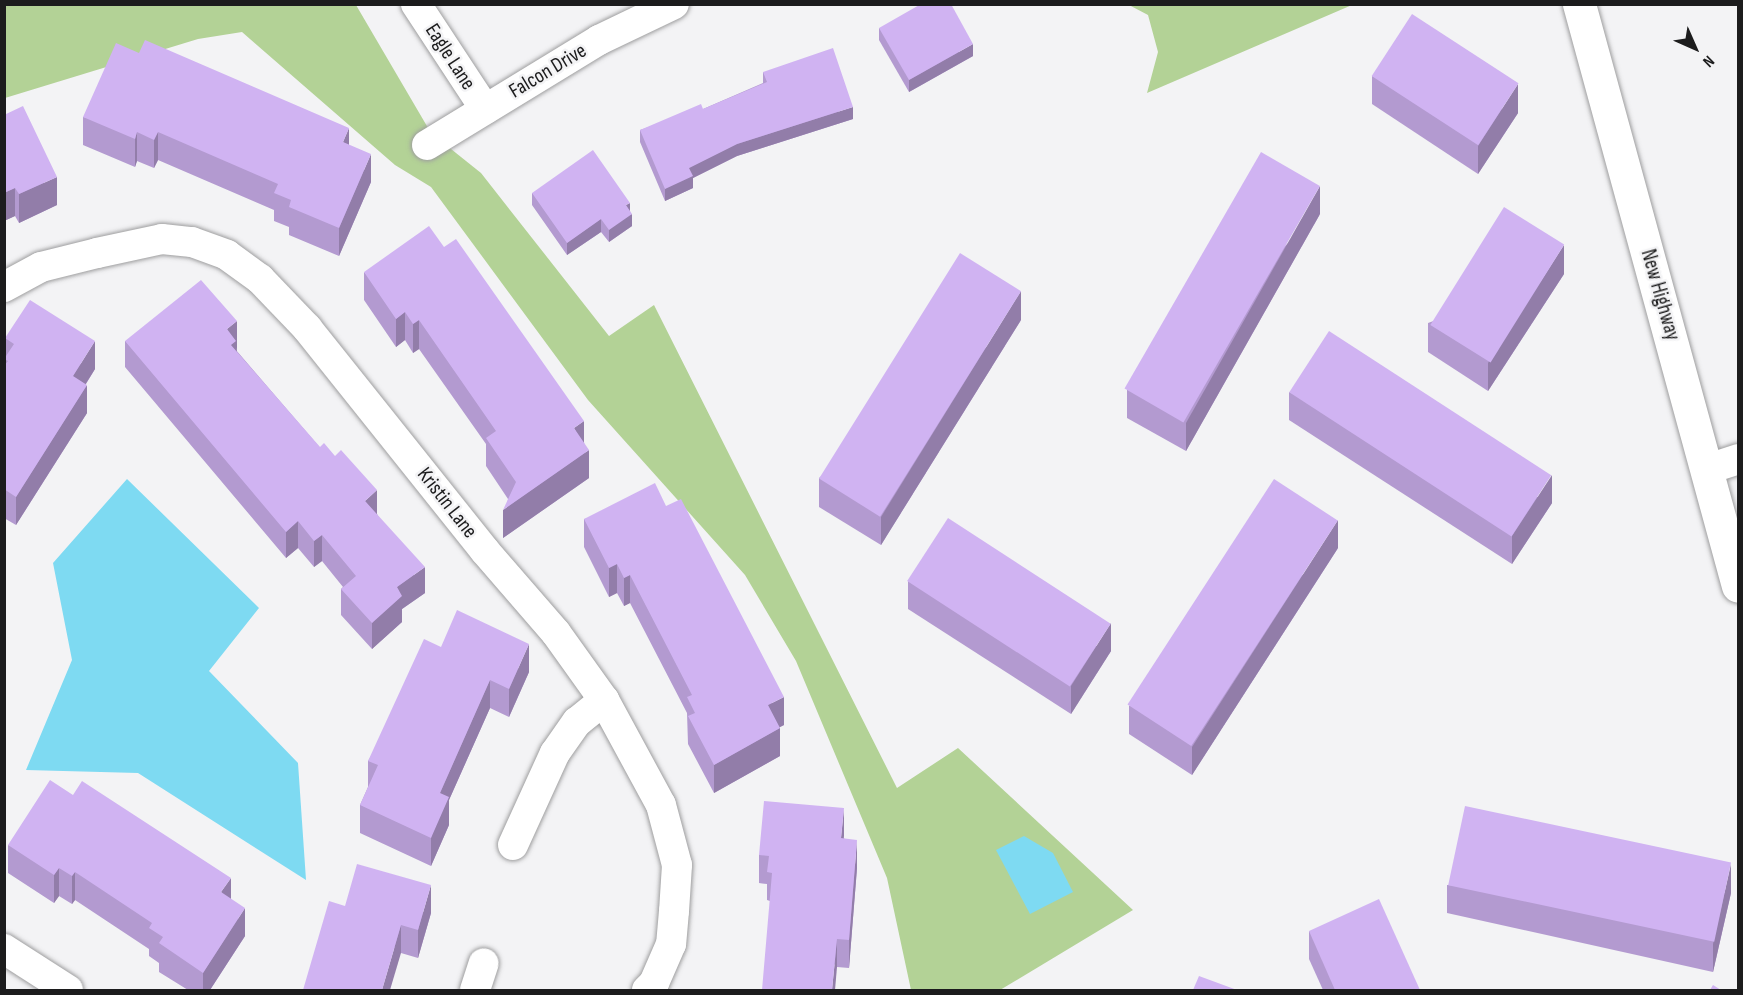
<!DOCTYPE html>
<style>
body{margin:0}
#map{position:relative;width:1743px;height:995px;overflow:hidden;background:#f3f3f5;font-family:"Sofia Sans Condensed",sans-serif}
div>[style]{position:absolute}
.green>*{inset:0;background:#b3d296}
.water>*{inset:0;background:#7edaf2}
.roads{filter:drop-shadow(0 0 2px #9e9e9f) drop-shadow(0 0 2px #9e9e9f)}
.street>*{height:30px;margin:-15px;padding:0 15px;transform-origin:15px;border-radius:15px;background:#fff}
.secondary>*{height:33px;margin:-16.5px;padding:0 16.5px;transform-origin:16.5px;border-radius:16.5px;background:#fff}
.wall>*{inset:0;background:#b39ad0}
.shaded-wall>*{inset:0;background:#927da9}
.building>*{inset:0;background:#d0b3f2;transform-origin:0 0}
span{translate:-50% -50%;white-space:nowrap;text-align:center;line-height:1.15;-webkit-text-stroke:5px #f3f3f5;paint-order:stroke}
.street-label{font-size:21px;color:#1c1c1d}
.frame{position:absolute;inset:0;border:6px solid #1c1c1d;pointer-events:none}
.north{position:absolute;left:1665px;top:18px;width:60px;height:60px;-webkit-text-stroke:4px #f3f3f5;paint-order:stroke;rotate:135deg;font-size:16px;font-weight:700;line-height:24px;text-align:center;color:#1c1c1d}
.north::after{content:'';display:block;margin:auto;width:21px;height:27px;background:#1c1c1d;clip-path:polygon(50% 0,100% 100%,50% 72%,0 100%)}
</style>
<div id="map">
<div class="green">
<i style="clip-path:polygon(4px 5px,356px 5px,431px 133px,481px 173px,609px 336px,654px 305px,897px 788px,958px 748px,1133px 910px,1000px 990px,911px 990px,887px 878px,796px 661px,745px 575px,588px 400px,431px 187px,395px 165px,242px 32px,198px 39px,5px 98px)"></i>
<i style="clip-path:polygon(1129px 5px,1129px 4px,1352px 5px,1147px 93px,1158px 52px,1148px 15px)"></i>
</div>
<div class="water">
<i style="clip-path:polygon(127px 479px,259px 608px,209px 671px,298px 763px,306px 880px,138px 773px,26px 770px,72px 660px,53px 563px)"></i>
<i style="clip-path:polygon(1024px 836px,1053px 853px,1073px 892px,1030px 914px,996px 850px)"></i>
</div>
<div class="roads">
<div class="street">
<i style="left:416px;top:4px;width:126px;rotate:56.7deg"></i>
<i style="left:427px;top:145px;width:202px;rotate:-31.4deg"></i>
<i style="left:599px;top:40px;width:83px;rotate:-25.6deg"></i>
<i style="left:4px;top:287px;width:42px;rotate:-28.4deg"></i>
<i style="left:41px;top:267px;width:58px;rotate:-14deg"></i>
<i style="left:97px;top:253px;width:66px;rotate:-12.2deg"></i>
<i style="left:162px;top:239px;width:30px;rotate:6deg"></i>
<i style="left:192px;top:242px;width:37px;rotate:20deg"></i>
<i style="left:227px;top:255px;width:41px;rotate:36deg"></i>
<i style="left:260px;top:279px;width:68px;rotate:46.2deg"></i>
<i style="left:307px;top:328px;width:285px;rotate:51.4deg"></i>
<i style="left:485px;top:551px;width:108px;rotate:49.1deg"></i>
<i style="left:556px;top:633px;width:82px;rotate:54.4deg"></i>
<i style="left:604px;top:700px;width:119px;rotate:61.5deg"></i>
<i style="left:661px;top:805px;width:62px;rotate:75.1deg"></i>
<i style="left:677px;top:865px;width:46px;rotate:93.7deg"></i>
<i style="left:674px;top:911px;width:33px;rotate:95deg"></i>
<i style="left:671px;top:944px;width:43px;rotate:113.6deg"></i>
<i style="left:654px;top:983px;width:10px;rotate:135deg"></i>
<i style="left:1708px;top:469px;width:32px;rotate:-18deg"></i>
<i style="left:513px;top:845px;width:101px;rotate:-65.5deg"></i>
<i style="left:555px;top:753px;width:38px;rotate:-55deg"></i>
<i style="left:577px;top:722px;width:35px;rotate:-39deg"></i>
<i style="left:4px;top:949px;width:76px;rotate:32.6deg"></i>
<i style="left:475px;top:990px;width:28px;rotate:-72deg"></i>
</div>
<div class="secondary">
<i style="left:1579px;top:4px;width:603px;rotate:74.72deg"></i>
</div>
</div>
<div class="wall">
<i style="clip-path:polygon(879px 28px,973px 56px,909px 92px,879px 40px)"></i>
<i style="clip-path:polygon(763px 72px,853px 119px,737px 156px,693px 178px,693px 188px,665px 201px,640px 142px,640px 130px,703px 109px,763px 83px)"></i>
<i style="clip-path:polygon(1372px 76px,1518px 113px,1478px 174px,1372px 104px)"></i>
<i style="clip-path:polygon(4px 115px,57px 205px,19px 223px,15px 216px,4px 221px)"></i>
<i style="clip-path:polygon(83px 117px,349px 145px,371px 182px,339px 256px,289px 235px,289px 227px,274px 221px,274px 210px,158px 160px,154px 168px,137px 161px,135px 167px,83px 145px)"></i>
<i style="clip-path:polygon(532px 193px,630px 211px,632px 226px,609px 242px,601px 232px,567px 255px,532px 205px)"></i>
<i style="clip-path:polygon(1320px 214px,1186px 451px,1127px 418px,1127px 390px)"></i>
<i style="clip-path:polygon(364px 272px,584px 442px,589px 478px,503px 538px,508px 499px,486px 466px,486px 444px,419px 349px,413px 353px,405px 340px,396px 347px,364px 300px)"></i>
<i style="clip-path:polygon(1564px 274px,1488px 391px,1428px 352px,1428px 323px)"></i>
<i style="clip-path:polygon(1021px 320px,881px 545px,819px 507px,819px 478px)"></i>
<i style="clip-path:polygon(5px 338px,95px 369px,86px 384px,87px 413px,16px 525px,4px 518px)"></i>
<i style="clip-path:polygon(125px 341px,237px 347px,236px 350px,377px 514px,425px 593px,402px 609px,402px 622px,372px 649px,341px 615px,341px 589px,343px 587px,322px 561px,314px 567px,298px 548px,286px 558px,125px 367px)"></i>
<i style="clip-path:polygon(1289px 392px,1552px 503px,1512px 564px,1289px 420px)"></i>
<i style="clip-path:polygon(666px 506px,784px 725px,780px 727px,780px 756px,714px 793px,688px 744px,687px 713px,630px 603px,624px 606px,617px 593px,609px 597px,584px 547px,584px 519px)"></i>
<i style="clip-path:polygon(1338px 548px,1192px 775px,1129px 734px,1129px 706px)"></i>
<i style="clip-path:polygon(908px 581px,1111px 651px,1071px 714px,908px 609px)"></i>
<i style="clip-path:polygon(441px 647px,529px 672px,509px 717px,490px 708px,449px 800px,449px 825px,431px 866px,360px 833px,360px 805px,368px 787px,368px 761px)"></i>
<i style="clip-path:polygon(844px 838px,857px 868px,849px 968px,837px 967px,770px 901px,767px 900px,767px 884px,759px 883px,759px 855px)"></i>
<i style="clip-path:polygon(8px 845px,231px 899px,245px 936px,210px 990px,188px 990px,159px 972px,159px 963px,149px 956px,149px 949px,75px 900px,72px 904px,59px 896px,54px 903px,8px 873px)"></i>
<i style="clip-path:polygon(1447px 885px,1731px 893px,1713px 972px,1447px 913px)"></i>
<i style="clip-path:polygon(345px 906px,431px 913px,418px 958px,401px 953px)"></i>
<i style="clip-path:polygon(1309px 931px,1420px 990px,1323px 990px,1309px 959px)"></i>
</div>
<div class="shaded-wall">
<i style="clip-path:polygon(973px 44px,973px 56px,909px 92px,909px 80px)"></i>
<i style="clip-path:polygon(1518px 84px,1518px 113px,1478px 174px,1478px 146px)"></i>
<i style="clip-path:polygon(853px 107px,853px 119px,737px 156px,693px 178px,693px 188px,665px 201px,665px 189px,689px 168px,737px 144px)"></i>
<i style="clip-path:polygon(349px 128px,349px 156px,343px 142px)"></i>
<i style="clip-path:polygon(137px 132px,137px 161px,135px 167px,135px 139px)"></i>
<i style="clip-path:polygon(158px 132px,158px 160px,154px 168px,154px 140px)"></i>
<i style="clip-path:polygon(371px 154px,371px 182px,339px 256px,339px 228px)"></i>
<i style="clip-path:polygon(57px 177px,57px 205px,19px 223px,19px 194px)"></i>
<i style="clip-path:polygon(1320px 186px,1320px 214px,1186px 451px,1186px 423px)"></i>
<i style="clip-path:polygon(15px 188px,15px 216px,4px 221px,4px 193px)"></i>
<i style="clip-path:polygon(630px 203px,630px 215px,632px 214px,632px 226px,609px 242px,609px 230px,626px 205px)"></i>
<i style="clip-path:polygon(601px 219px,601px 232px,567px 255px,567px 243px)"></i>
<i style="clip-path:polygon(1564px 245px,1564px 274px,1488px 391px,1488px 363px)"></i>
<i style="clip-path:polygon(1021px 291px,1021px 320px,881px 545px,881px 517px)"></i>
<i style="clip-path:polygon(405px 312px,405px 340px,396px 347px,396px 319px)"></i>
<i style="clip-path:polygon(419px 320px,419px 349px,413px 353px,413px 324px)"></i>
<i style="clip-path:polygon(237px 321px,237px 347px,236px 367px,227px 329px)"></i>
<i style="clip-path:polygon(95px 341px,95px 369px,73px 404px,73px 376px)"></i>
<i style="clip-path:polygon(87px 385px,87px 413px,16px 525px,16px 497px)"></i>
<i style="clip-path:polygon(584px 421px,584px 449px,574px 428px)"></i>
<i style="clip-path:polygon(589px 450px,589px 478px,503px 538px,503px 510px)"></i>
<i style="clip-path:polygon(1552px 475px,1552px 503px,1512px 564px,1512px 536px)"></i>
<i style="clip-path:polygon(377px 490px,377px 516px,365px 501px)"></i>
<i style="clip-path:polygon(1338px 520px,1338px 548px,1192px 775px,1192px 747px)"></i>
<i style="clip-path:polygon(298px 521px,298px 548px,286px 558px,286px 532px)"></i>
<i style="clip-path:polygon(322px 535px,322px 561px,314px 567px,314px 541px)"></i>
<i style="clip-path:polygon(617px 564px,617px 593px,609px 597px,609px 568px)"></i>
<i style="clip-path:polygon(425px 567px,425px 593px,402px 609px,402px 622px,372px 649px,372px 623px,397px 587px)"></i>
<i style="clip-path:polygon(630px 575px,630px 603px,624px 606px,624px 578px)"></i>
<i style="clip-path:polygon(1111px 623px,1111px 651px,1071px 714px,1071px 686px)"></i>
<i style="clip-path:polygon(529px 644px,529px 672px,509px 717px,509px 689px)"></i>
<i style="clip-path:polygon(490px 680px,490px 708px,449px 800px,449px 825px,431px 866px,431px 838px,440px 793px)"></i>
<i style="clip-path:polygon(784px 697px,784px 725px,768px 733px,768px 705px)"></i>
<i style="clip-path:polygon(780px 728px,780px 756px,714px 793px,714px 765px)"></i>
<i style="clip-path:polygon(844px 808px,844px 836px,841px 866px,841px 838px)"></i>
<i style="clip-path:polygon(857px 840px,857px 868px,849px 968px,849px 940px)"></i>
<i style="clip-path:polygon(1731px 864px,1731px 893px,1713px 972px,1713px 944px)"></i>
<i style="clip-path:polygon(59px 868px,59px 896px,54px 903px,54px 875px)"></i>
<i style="clip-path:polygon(75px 872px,75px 900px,72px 904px,72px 876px)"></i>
<i style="clip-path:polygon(231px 878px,231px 906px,221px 892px)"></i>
<i style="clip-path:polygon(431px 885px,431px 913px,418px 958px,418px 930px)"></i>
<i style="clip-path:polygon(245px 908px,245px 936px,210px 990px,203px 990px,203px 973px)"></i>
<i style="clip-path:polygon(401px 925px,401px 953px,390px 990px,382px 990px)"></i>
<i style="clip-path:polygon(837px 939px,837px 967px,835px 990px,832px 990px)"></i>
</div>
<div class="building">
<i style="clip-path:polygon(921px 4px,951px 4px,973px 44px,909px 80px,879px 28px)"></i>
<i style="left:1412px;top:14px;width:127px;height:74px;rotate:33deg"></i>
<i style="clip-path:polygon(145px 40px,349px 128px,343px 142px,371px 154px,339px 228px,289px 207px,291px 200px,274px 193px,278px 184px,158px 132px,154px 140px,137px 132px,135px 139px,83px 117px,116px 43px,139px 53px)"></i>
<i style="clip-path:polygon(833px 48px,853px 107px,737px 144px,689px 168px,693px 176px,665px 189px,640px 130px,701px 104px,703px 109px,767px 82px,763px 72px)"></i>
<i style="clip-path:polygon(23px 106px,57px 177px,19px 194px,15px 188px,4px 193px,4px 115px)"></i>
<i style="clip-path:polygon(593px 150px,630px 203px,626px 205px,632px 214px,609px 230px,601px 219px,567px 243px,532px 193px)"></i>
<i style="left:1261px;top:152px;width:68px;height:273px;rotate:30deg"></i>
<i style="left:1504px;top:207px;width:71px;height:139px;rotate:32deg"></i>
<i style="clip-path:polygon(429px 226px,444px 247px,456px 239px,584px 421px,574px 428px,589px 450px,503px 510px,516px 482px,486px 438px,496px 431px,419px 320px,413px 324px,405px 312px,396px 319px,364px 272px)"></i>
<i style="left:960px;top:253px;width:72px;height:266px;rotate:32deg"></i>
<i style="clip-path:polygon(201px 280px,237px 321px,227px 329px,236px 341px,231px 345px,320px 447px,324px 443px,335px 456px,341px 450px,377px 490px,365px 501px,425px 567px,397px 587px,402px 596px,372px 623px,341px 589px,356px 576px,322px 535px,314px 541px,298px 521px,286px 532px,125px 341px)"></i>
<i style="clip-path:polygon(30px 300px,95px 341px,73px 376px,87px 385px,16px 497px,4px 489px,4px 366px,8px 361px,4px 359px,14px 344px,5px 338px)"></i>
<i style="left:1329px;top:331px;width:265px;height:73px;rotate:33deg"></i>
<i style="left:1274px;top:479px;width:76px;height:269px;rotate:33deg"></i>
<i style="clip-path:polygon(655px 483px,666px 506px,681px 499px,784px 697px,768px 705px,780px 728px,714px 765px,688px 716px,695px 713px,687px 697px,692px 695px,630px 575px,624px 578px,617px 564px,609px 568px,584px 519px)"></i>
<i style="left:948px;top:518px;width:194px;height:75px;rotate:33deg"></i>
<i style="clip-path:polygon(457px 610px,529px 644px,509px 689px,490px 680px,440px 793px,449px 797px,431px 838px,360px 805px,378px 765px,368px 761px,424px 639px,441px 647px)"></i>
<i style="clip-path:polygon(50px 780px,73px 795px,82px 781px,231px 878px,221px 892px,245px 908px,203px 973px,159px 943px,163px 937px,149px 928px,152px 923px,75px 872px,72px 876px,59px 868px,54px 875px,8px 845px)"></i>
<i style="clip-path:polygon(764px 801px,844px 808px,841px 838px,857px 840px,849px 940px,837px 939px,832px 990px,762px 990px,772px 873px,767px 872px,769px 856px,759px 855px)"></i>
<i style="left:1465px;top:806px;width:272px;height:81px;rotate:12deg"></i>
<i style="clip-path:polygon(357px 864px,431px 885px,418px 930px,401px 925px,382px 990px,303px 990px,329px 901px,345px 906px)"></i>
<i style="clip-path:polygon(1379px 899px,1420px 990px,1335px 990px,1309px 931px)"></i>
<i style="clip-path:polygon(1199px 976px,1237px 990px,1193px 990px)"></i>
<i style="clip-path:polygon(1713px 985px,1721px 990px,1710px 990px)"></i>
</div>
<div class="street-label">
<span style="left:450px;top:57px;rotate:57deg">Eagle Lane</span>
<span style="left:548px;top:71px;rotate:-31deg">Falcon Drive</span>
<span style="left:1660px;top:295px;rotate:74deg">New Highway</span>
<span style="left:447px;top:503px;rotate:52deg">Kristin Lane</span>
</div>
<div class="frame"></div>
<div class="north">N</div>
</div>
